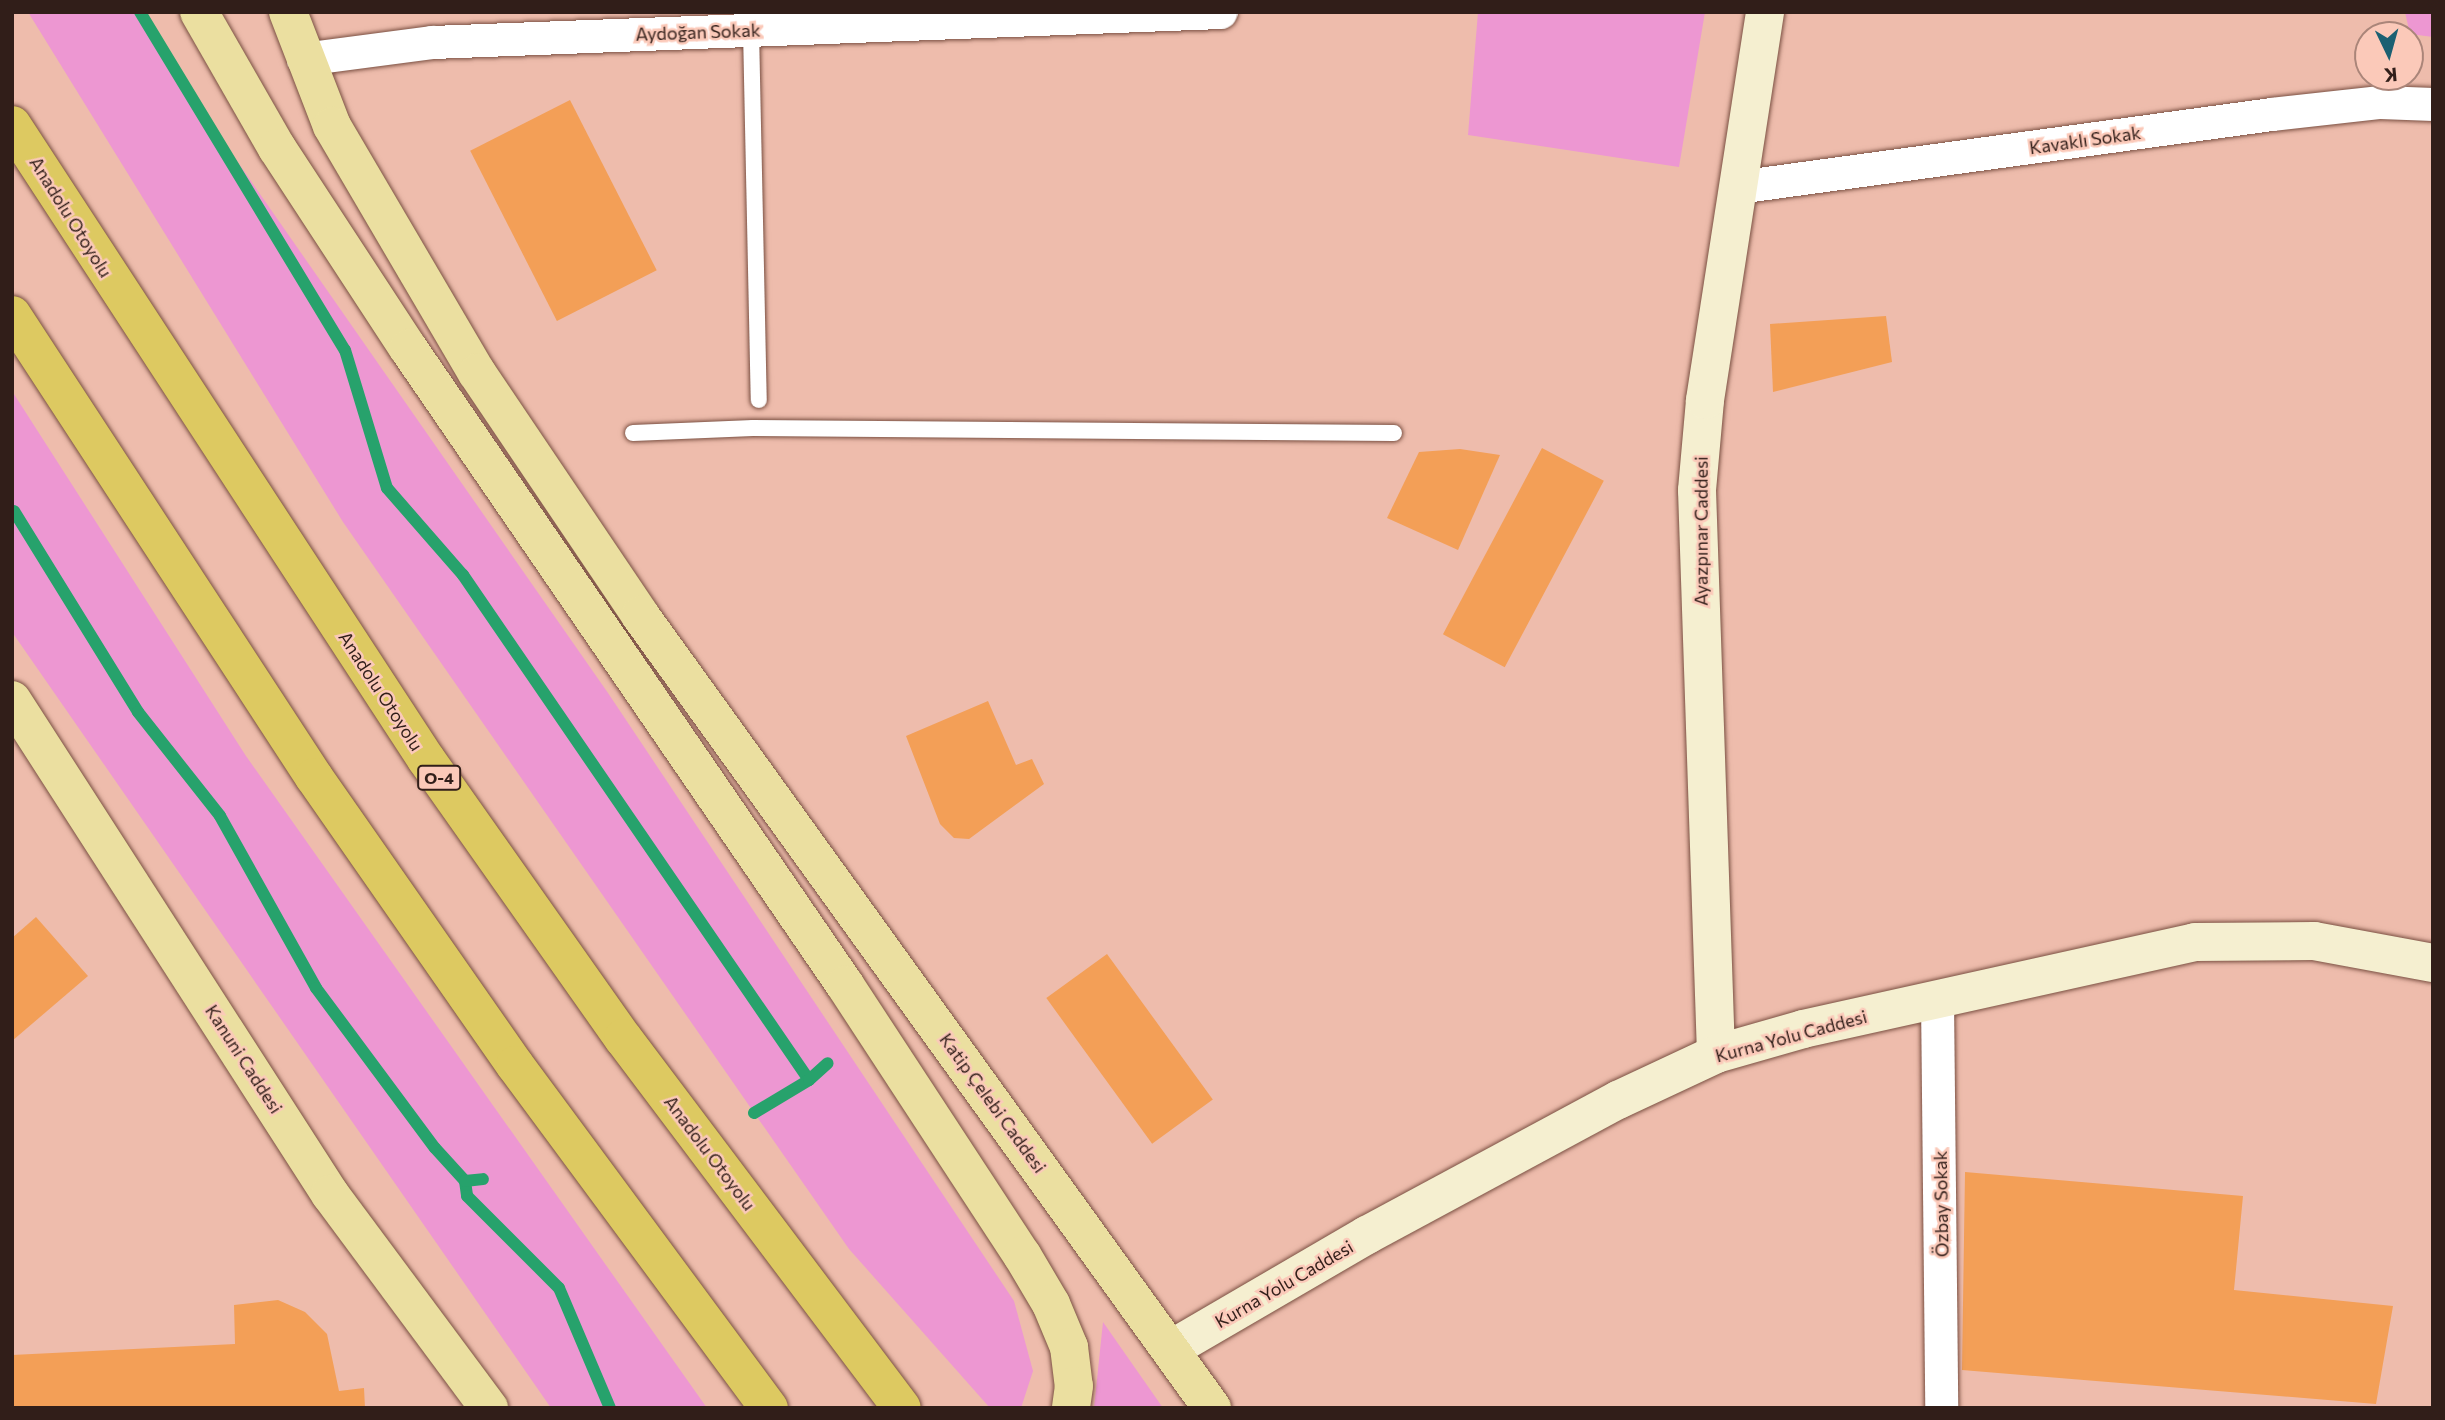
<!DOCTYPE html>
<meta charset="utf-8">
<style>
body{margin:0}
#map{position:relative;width:2445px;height:1420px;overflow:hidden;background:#eebcac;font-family:Commissioner,sans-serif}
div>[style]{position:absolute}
.green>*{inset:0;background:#ed97d2}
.stream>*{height:12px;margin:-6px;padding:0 6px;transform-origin:6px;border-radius:6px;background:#27a26c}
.building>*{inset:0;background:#f39f57;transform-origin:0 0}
.roads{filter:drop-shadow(0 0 2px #7a5042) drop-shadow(0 0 2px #7a5042)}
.lane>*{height:16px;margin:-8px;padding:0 8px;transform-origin:8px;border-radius:8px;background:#fff}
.street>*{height:33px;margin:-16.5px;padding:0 16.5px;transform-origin:16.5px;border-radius:16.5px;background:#fff}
.secondary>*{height:38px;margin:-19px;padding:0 19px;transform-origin:19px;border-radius:19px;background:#f5efd0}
.primary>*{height:38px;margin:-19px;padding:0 19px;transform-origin:19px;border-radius:19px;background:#ebdfa0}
.highway>*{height:38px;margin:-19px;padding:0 19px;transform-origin:19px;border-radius:19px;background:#ddc961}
span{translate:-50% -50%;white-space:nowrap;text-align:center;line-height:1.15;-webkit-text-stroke:5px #fbc9b9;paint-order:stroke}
.shield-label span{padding:2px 5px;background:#fbc9b9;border:2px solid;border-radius:5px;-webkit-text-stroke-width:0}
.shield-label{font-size:16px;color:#311e19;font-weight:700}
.street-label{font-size:18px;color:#311e19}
.frame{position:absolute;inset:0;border:14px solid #311e19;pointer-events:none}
.north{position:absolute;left:2354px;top:21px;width:70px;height:70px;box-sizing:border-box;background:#fbc9b9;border:2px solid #aa8579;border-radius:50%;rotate:175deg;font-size:19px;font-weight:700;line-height:28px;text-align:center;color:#311e19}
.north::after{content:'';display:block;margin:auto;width:24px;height:32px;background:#1b6072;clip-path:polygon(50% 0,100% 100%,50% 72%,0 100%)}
</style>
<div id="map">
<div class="green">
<i style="clip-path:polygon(28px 12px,133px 12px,608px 693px,1014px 1301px,1033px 1371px,1021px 1408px,990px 1408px,849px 1249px,343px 522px)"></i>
<i style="clip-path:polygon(1478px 12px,1705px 12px,1679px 167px,1468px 135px)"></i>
<i style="clip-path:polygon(2405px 12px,2433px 12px,2433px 37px,2410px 34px)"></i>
<i style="clip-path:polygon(12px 391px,246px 756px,707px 1408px,551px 1408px,12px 632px)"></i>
<i style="clip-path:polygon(1103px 1322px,1163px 1408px,1094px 1408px)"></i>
</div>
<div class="stream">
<i style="left:140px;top:12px;width:395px;rotate:58.8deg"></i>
<i style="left:345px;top:350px;width:144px;rotate:73.1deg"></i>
<i style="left:387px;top:488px;width:116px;rotate:48.9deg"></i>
<i style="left:463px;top:575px;width:612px;rotate:55.58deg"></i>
<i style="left:14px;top:511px;width:236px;rotate:58.3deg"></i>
<i style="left:138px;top:712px;width:132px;rotate:51.7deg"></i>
<i style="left:220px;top:816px;width:197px;rotate:60.8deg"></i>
<i style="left:316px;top:988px;width:199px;rotate:53.4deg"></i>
<i style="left:435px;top:1148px;width:45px;rotate:47.7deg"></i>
<i style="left:465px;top:1181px;width:15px;rotate:82deg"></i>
<i style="left:467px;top:1196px;width:130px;rotate:45deg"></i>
<i style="left:559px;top:1288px;width:130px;rotate:67deg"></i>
<i style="left:754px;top:1113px;width:64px;rotate:-31deg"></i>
<i style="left:809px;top:1080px;width:25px;rotate:-42deg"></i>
<i style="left:465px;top:1181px;width:18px;rotate:-6deg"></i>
</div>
<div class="building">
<i style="left:570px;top:100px;width:191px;height:112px;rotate:63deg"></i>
<i style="clip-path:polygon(1886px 316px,1892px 362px,1773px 392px,1770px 324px)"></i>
<i style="left:1542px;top:448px;width:70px;height:211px;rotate:28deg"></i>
<i style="clip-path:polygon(1460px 449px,1500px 455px,1458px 550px,1387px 518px,1419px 452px)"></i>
<i style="clip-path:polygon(988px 701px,1016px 765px,1032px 759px,1044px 784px,969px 839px,954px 838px,940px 824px,906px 736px)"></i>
<i style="clip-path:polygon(36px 917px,88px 976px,12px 1041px,12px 938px)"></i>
<i style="left:1107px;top:954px;width:180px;height:75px;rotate:54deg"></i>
<i style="clip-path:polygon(1965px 1172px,2243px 1196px,2234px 1290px,2393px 1306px,2376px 1404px,1962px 1370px)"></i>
<i style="clip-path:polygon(278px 1300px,305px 1312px,327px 1334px,339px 1391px,364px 1388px,365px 1408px,12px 1408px,12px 1355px,235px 1344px,234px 1305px)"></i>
</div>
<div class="roads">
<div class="lane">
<i style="left:751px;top:30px;width:370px;rotate:88.8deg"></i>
<i style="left:633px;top:433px;width:120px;rotate:-2.4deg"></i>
<i style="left:753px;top:428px;width:641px;rotate:0.45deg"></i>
</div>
<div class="street">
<i style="left:303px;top:59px;width:130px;rotate:-7.5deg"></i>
<i style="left:432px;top:42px;width:789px;rotate:-2.18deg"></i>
<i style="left:1737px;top:187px;width:539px;rotate:-7.78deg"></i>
<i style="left:2271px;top:114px;width:110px;rotate:-6.3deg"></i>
<i style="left:2380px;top:102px;width:53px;rotate:2.2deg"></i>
<i style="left:1937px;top:999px;width:409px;rotate:89.4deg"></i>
</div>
<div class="secondary">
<i style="left:1716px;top:1054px;width:564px;rotate:-91.93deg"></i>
<i style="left:1697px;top:490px;width:90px;rotate:-84.9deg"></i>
<i style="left:1705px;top:400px;width:393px;rotate:-81.2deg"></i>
<i style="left:1171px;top:1349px;width:227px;rotate:-30.2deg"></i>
<i style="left:1367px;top:1235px;width:285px;rotate:-28.3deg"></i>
<i style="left:1618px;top:1100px;width:108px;rotate:-25.1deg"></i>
<i style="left:1716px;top:1054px;width:91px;rotate:-16deg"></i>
<i style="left:1803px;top:1029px;width:402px;rotate:-12.5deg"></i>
<i style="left:2195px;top:942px;width:119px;rotate:-0.5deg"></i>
<i style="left:2314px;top:941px;width:121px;rotate:10.5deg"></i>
</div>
<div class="primary">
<i style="left:199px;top:12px;width:157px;rotate:60.2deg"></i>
<i style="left:277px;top:148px;width:239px;rotate:56.8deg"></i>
<i style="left:408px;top:348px;width:772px;rotate:55.55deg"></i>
<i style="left:845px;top:985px;width:323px;rotate:56.8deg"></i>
<i style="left:1022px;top:1255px;width:57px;rotate:59.4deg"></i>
<i style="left:1051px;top:1304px;width:47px;rotate:67.3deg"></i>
<i style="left:1069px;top:1347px;width:39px;rotate:83deg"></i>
<i style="left:1074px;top:1386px;width:22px;rotate:98deg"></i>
<i style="left:288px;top:12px;width:122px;rotate:68.9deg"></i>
<i style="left:332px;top:126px;width:286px;rotate:59.6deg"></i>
<i style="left:477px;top:373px;width:292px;rotate:56deg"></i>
<i style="left:640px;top:615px;width:978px;rotate:54.2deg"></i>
<i style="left:12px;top:700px;width:588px;rotate:57.23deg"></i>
<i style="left:330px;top:1194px;width:267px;rotate:53.4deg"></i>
</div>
<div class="highway">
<i style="left:12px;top:125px;width:757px;rotate:56.86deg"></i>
<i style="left:426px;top:759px;width:342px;rotate:54.8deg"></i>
<i style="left:623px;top:1038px;width:463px;rotate:53deg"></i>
<i style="left:12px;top:315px;width:552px;rotate:56.83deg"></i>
<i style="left:314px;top:777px;width:351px;rotate:55.1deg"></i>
<i style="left:515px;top:1065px;width:427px;rotate:53.5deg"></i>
</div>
</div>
<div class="shield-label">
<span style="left:439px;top:778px">O-4</span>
</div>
<div class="street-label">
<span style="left:698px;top:32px;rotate:-2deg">Aydoğan Sokak</span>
<span style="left:2085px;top:140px;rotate:-8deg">Kavaklı Sokak</span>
<span style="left:71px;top:217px;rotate:58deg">Anadolu Otoyolu</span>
<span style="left:1701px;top:531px;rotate:-90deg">Ayazpınar Caddesi</span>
<span style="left:381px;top:691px;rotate:57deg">Anadolu Otoyolu</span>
<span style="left:1791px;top:1036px;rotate:-15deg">Kurna Yolu Caddesi</span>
<span style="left:244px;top:1059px;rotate:57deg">Kanuni Caddesi</span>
<span style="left:993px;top:1103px;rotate:54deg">Katip Çelebi Caddesi</span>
<span style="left:710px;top:1153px;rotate:53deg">Anadolu Otoyolu</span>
<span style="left:1941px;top:1204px;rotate:-91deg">Özbay Sokak</span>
<span style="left:1284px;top:1284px;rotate:-30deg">Kurna Yolu Caddesi</span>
</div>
<div class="frame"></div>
<div class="north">K</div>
</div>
